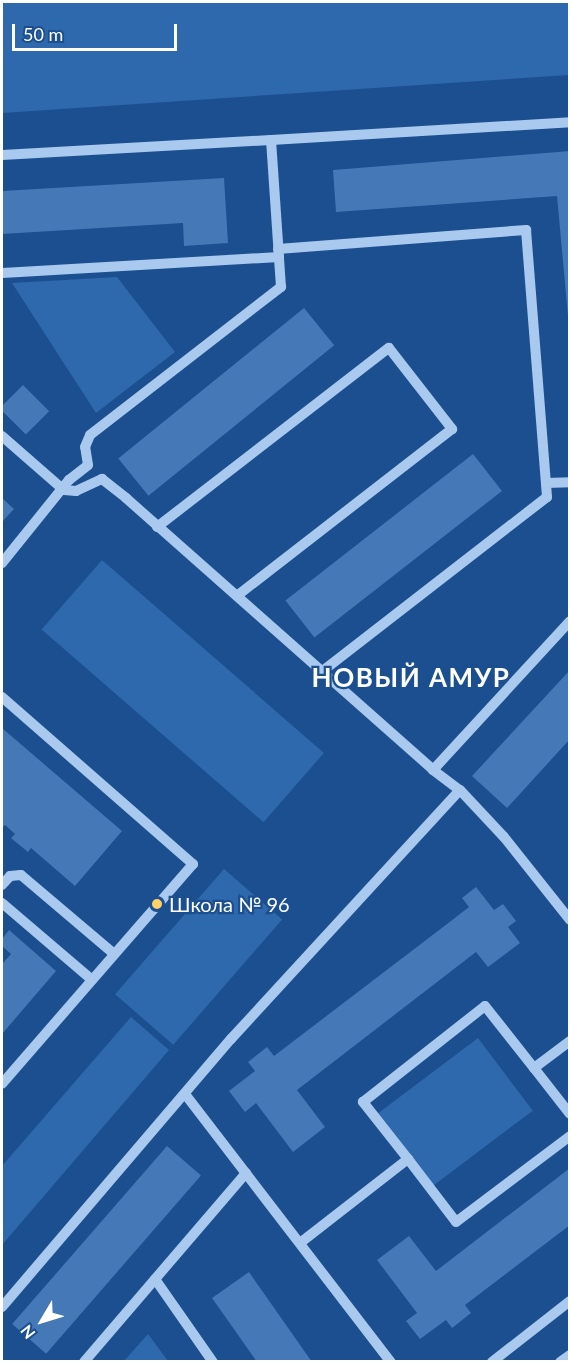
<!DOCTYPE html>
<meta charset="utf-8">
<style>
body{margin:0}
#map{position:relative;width:571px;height:1363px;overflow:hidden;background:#1b4f8f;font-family:Lato,sans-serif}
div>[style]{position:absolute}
.green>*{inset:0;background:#2e69ad;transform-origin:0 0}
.building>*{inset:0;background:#4478b7;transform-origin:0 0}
.minor>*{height:10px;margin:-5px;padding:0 5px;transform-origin:5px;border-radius:5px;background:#a9c9ee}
.dots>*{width:16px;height:16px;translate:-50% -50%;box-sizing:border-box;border:3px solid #1b4f8f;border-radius:50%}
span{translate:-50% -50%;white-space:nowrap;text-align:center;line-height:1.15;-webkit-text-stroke:4.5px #1b4f8f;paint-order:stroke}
.poi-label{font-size:20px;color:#fff}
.left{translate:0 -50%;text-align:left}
.district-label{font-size:26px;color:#fff;font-weight:700;letter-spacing:1.5px}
.frame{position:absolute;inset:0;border:3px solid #fff;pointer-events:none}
.north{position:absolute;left:12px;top:1291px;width:60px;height:60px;-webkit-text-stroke:4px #1b4f8f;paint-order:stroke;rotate:232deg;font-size:16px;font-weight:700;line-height:24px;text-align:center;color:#fff}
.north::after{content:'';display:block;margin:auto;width:21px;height:27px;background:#fff;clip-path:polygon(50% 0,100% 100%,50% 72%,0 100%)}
.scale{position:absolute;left:12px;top:24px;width:165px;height:27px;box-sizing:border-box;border:3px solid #fff;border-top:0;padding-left:8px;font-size:18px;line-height:21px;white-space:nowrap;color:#fff;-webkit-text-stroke:4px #1b4f8f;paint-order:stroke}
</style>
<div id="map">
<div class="green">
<i style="clip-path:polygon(2px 2px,569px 2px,569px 75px,2px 113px)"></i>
<i style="clip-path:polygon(117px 277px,175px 352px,96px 413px,12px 283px)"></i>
<i style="left:102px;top:560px;width:294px;height:92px;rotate:41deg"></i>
<i style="left:224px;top:869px;width:77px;height:166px;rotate:41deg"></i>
<i style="clip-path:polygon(131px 1017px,169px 1050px,2px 1245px,2px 1166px)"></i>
<i style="left:478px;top:1038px;width:91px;height:128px;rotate:53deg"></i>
<i style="clip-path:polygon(148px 1334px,168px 1361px,124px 1361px)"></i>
</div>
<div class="building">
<i style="clip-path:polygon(570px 151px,570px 338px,557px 196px,336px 212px,333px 170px)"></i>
<i style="clip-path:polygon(224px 178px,228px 243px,184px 246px,183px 223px,2px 234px,2px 191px)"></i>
<i style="left:304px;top:308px;width:48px;height:239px;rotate:51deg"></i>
<i style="left:23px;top:385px;width:37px;height:33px;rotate:45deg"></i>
<i style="left:473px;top:454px;width:47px;height:238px;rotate:52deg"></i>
<i style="clip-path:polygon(2px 498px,14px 509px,2px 522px)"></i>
<i style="clip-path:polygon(570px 670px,570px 739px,507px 808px,472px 776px)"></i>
<i style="clip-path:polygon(2px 728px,122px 831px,75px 886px,31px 848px,28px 852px,11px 838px,15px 834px,5px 825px,2px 828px)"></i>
<i style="clip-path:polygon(476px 887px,494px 910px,503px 904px,516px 921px,508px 927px,520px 943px,488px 967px,476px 952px,297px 1090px,325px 1127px,293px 1152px,256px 1103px,245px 1112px,229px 1091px,255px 1071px,248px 1062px,267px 1047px,274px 1056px,447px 924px,469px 907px,462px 898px)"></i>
<i style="clip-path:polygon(9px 930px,56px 971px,2px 1034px,2px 964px,11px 954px,2px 946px,2px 939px)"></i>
<i style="left:167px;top:1146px;width:45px;height:236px;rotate:41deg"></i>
<i style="clip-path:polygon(570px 1168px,570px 1225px,465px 1305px,471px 1313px,452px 1328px,446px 1320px,420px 1339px,406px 1321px,417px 1313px,377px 1260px,409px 1236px,436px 1271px)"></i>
<i style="clip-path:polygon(249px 1272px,312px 1362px,257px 1362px,212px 1298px)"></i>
</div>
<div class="minor">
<i style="left:271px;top:140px;width:300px;rotate:-3.4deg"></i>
<i style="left:2px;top:155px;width:269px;rotate:-3.2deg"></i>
<i style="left:271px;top:140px;width:117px;rotate:86.1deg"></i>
<i style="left:279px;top:257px;width:277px;rotate:176.7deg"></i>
<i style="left:278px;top:249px;width:249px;rotate:-4.4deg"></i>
<i style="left:526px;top:230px;width:268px;rotate:85.5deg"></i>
<i style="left:547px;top:497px;width:284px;rotate:142.2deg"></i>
<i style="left:2px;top:436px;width:82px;rotate:41.1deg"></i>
<i style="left:64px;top:490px;width:12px;rotate:5deg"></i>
<i style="left:76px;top:491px;width:29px;rotate:-25deg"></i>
<i style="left:102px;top:479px;width:31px;rotate:38deg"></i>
<i style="left:126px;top:498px;width:410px;rotate:41.5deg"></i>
<i style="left:433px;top:770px;width:34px;rotate:37deg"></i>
<i style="left:460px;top:790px;width:64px;rotate:46.9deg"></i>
<i style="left:504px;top:837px;width:106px;rotate:51.5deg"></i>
<i style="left:546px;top:483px;width:24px;rotate:-2deg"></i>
<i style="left:157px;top:527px;width:293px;rotate:-37.7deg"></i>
<i style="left:389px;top:348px;width:103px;rotate:52.1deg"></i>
<i style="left:452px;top:429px;width:272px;rotate:142.2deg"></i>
<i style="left:2px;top:563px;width:107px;rotate:-51.1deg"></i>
<i style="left:69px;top:480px;width:24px;rotate:-38deg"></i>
<i style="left:88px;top:465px;width:18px;rotate:-99deg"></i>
<i style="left:85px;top:447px;width:13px;rotate:-67deg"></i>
<i style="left:90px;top:435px;width:242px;rotate:-37.8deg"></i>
<i style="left:281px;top:287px;width:30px;rotate:-94deg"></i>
<i style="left:2px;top:697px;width:254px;rotate:41.2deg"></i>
<i style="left:193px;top:864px;width:291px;rotate:131deg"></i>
<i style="left:433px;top:770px;width:202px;rotate:-47.4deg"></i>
<i style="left:2px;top:885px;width:12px;rotate:-48deg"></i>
<i style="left:10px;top:876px;width:11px;rotate:-5deg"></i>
<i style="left:21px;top:875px;width:122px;rotate:40.3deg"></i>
<i style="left:2px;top:903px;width:118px;rotate:40.5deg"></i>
<i style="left:534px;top:1068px;width:58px;rotate:52deg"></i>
<i style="left:185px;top:1094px;width:338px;rotate:52.5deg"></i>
<i style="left:408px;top:1159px;width:79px;rotate:52.7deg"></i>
<i style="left:456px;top:1222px;width:143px;rotate:-37deg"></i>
<i style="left:300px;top:1243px;width:137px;rotate:-37.9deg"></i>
<i style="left:408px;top:1159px;width:73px;rotate:-128.3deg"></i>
<i style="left:363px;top:1102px;width:155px;rotate:-38.2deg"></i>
<i style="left:485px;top:1006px;width:79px;rotate:51.7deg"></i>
<i style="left:534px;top:1068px;width:45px;rotate:-36.9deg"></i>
<i style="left:155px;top:1279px;width:101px;rotate:55.1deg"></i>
<i style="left:2px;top:1307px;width:353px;rotate:-49.5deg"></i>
<i style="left:231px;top:1039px;width:338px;rotate:-47.4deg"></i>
<i style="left:84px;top:1362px;width:249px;rotate:-49.4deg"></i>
<i style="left:492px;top:1362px;width:99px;rotate:-38deg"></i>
<i style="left:560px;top:1362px;width:12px;rotate:-35deg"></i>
</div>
<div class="dots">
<i style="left:157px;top:904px;background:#ffd166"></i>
</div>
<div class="poi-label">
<span class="left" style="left:169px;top:904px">Школа № 96</span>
</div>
<div class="district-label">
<span style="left:411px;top:678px">НОВЫЙ АМУР</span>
</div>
<div class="frame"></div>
<div class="north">N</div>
<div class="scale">50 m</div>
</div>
